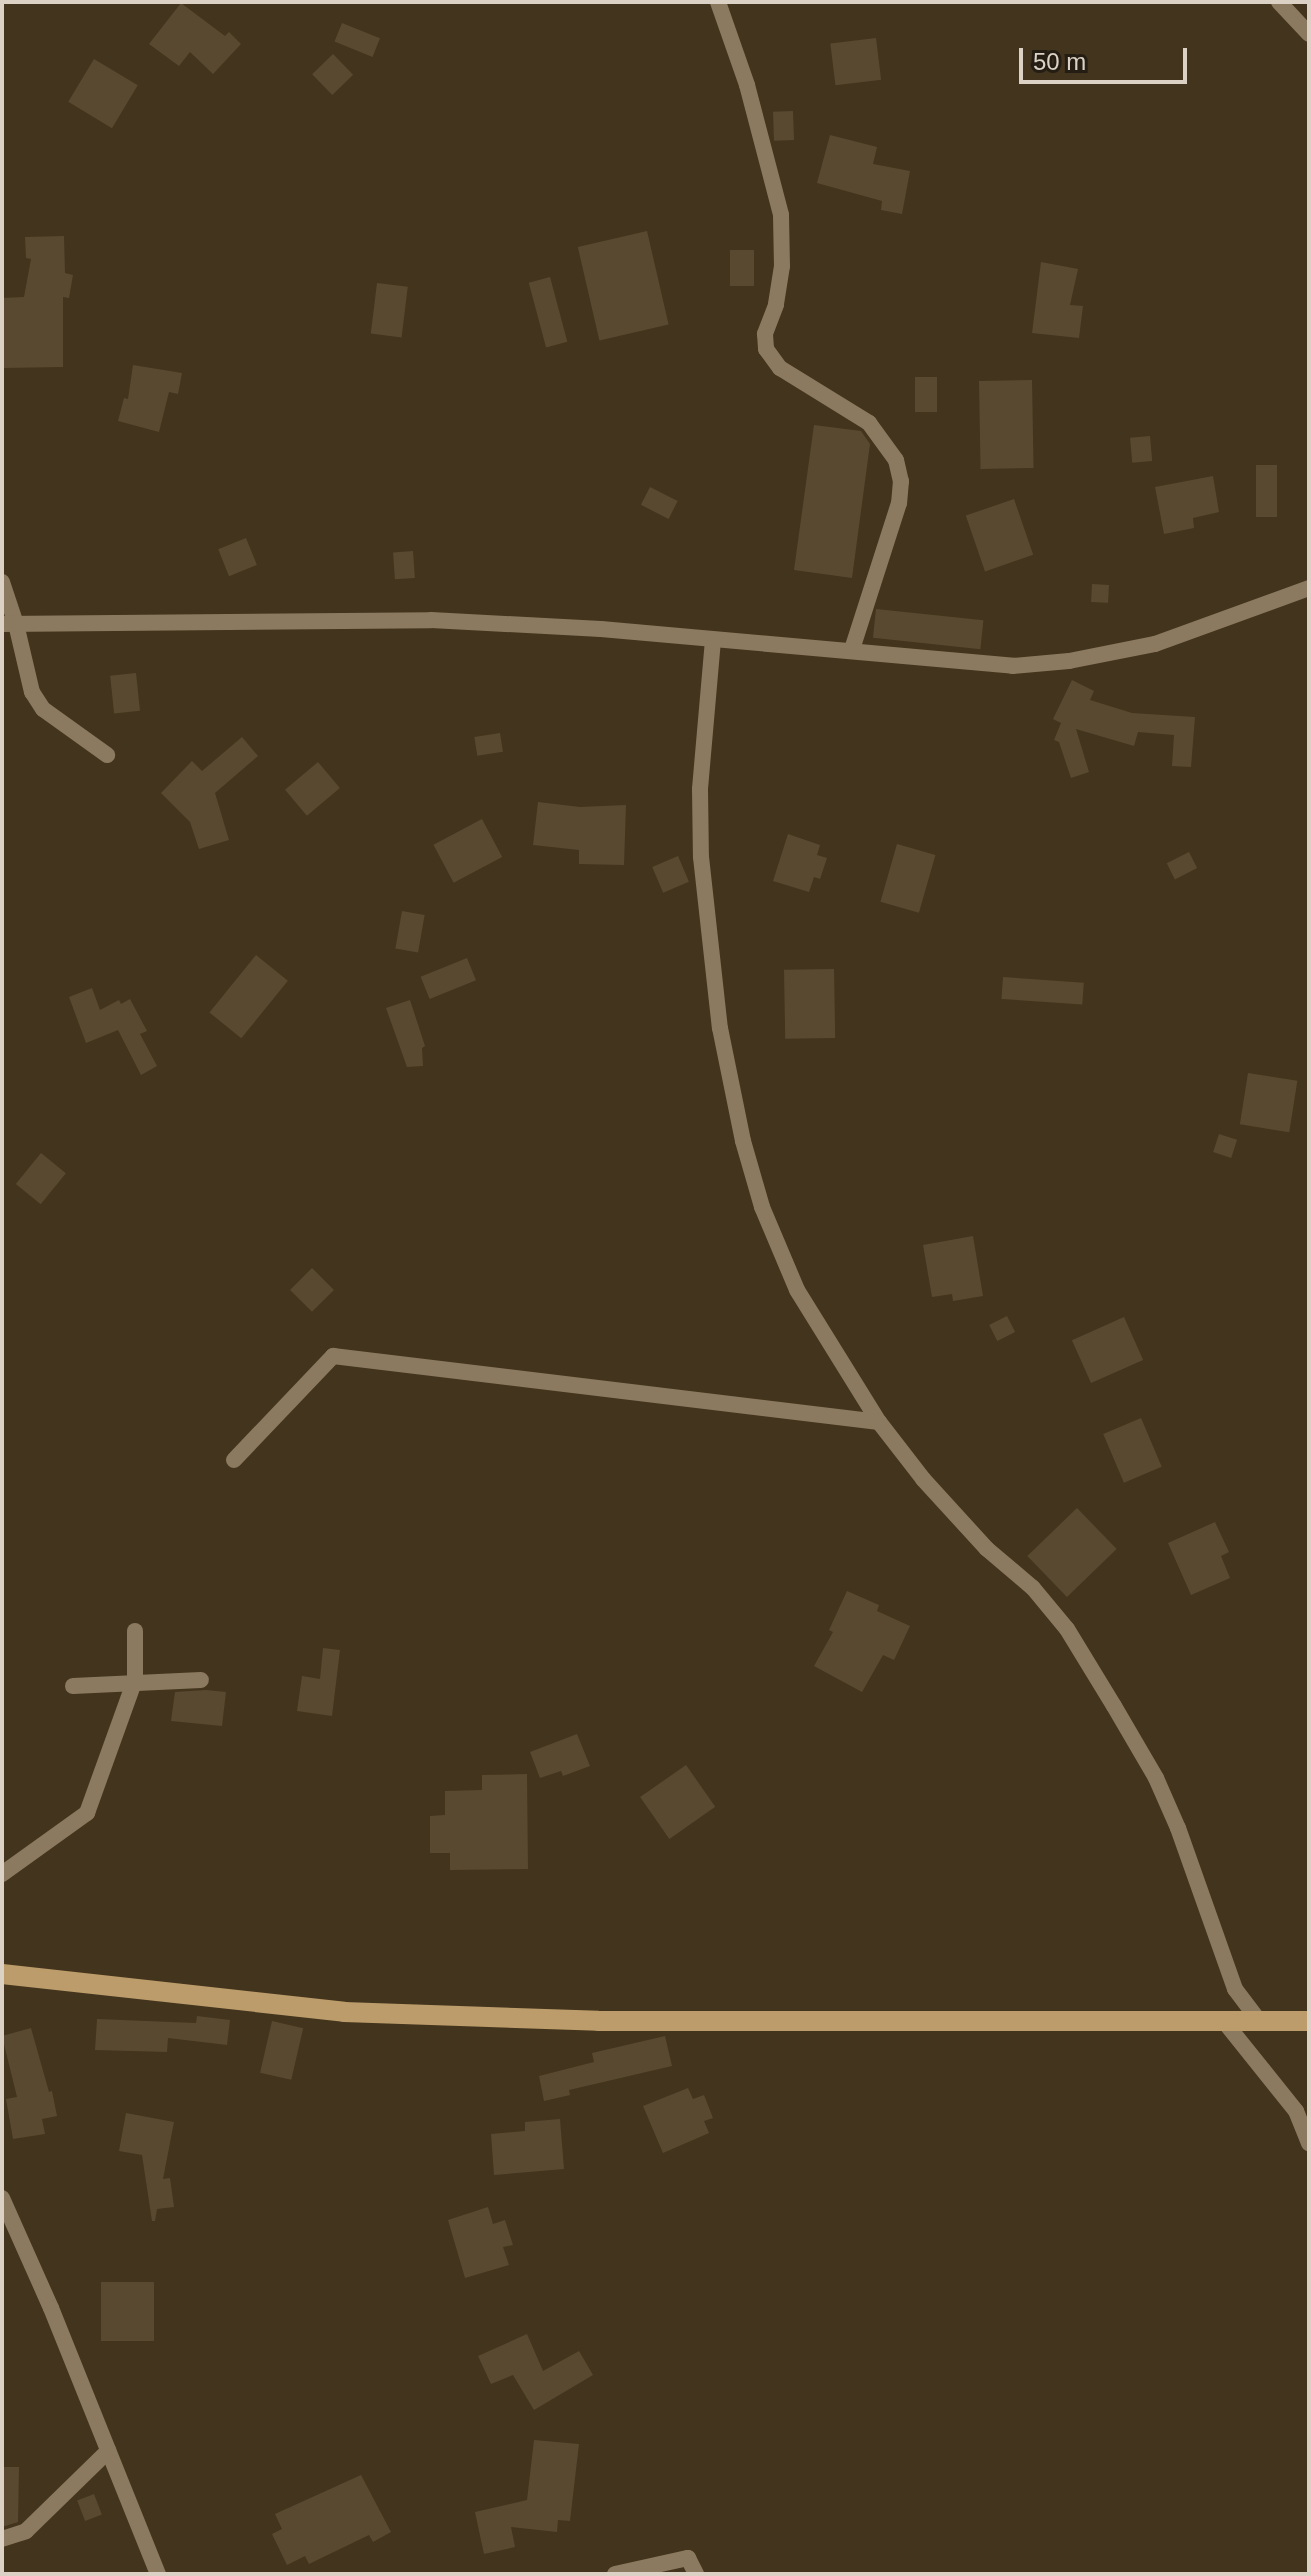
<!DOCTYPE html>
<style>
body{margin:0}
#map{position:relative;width:1311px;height:2576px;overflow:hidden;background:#43341d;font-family:Arial,sans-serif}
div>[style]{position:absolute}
.building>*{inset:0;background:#594931;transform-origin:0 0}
.minor>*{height:16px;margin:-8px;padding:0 8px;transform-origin:8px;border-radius:8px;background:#8b7a60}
.tertiary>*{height:16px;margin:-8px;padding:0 8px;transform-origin:8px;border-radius:8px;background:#8b7a60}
.primary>*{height:20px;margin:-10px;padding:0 10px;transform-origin:10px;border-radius:10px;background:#bc9c6a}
span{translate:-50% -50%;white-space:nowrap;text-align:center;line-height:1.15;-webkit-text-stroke:8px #241d13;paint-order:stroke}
.frame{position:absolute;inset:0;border:4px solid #dbd1c4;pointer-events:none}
.scale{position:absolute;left:1019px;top:48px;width:168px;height:36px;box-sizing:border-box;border:4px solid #dbd1c4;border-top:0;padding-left:10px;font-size:24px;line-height:28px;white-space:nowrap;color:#dbd1c4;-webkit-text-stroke:6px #241d13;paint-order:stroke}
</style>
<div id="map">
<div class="building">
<i style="clip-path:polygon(181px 3px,225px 36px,229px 32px,241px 44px,213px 74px,190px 52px,179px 66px,149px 44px)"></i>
<i style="left:342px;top:23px;width:41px;height:20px;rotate:22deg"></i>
<i style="left:876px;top:38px;width:42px;height:46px;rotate:83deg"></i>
<i style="left:333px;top:54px;width:29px;height:29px;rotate:46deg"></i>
<i style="left:94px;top:59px;width:51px;height:50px;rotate:31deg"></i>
<i style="left:793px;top:111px;width:29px;height:20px;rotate:88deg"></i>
<i style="clip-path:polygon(830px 135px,877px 147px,873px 164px,910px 171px,902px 214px,881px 210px,882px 201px,817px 183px)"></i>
<i style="left:647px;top:231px;width:96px;height:71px;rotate:77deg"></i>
<i style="clip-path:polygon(64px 236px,65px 273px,73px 275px,69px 298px,63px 297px,63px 367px,3px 368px,2px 298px,24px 297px,31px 259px,26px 258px,25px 237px)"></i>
<i style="left:730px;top:250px;width:24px;height:36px"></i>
<i style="clip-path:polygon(1041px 262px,1078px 269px,1070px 305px,1083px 306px,1079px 338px,1032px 333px)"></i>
<i style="left:550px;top:277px;width:67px;height:22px;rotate:75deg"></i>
<i style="left:377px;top:283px;width:31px;height:51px;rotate:7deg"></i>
<i style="clip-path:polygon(133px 365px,182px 373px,178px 394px,169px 392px,159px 432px,118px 421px,124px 398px,128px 399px)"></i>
<i style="left:915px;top:377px;width:22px;height:35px"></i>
<i style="left:1032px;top:380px;width:88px;height:53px;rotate:89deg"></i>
<i style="clip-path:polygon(814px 425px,861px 431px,870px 444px,852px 578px,794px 570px)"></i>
<i style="left:1150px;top:436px;width:25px;height:20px;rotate:85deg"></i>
<i style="left:1256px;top:465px;width:21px;height:52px"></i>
<i style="clip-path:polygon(1213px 476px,1219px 512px,1193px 518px,1194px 528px,1164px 534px,1155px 487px)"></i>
<i style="left:650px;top:487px;width:31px;height:20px;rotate:27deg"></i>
<i style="left:1014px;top:499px;width:59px;height:51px;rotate:71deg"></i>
<i style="left:246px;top:538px;width:29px;height:30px;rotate:68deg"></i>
<i style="left:413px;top:551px;width:27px;height:20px;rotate:86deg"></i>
<i style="left:1092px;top:584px;width:17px;height:18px;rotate:3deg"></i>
<i style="left:876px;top:609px;width:108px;height:29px;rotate:6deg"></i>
<i style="left:136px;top:673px;width:38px;height:26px;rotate:84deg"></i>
<i style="clip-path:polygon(1072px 680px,1094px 691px,1090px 700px,1132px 713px,1195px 717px,1191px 767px,1172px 766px,1174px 735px,1138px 732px,1134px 746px,1076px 729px,1089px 772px,1071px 778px,1059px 742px,1054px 740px,1061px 723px,1053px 719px)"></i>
<i style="left:500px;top:733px;width:19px;height:26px;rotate:81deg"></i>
<i style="clip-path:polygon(242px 737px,258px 756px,215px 793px,229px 840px,199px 849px,190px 822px,161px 793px,192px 761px,202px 771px)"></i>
<i style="left:318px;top:762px;width:34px;height:43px;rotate:50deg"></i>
<i style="clip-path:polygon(538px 802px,580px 807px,626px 805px,624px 865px,579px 864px,579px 850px,533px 845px)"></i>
<i style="left:482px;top:819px;width:43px;height:55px;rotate:62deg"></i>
<i style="clip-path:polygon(788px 834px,820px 845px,817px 855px,827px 858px,820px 879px,814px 877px,809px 892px,773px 881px)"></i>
<i style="left:897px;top:844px;width:40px;height:60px;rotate:16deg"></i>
<i style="left:1189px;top:852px;width:18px;height:25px;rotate:63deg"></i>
<i style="left:678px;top:856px;width:28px;height:28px;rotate:67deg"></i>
<i style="left:402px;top:911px;width:23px;height:38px;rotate:10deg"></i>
<i style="left:256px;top:955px;width:41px;height:74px;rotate:39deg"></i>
<i style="left:467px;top:958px;width:24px;height:50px;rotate:68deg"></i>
<i style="left:834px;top:969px;width:69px;height:50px;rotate:89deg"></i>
<i style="left:1003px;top:977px;width:81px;height:22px;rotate:4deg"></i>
<i style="clip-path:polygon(92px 988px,100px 1010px,119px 1000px,121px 1004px,130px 999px,147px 1031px,140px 1034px,157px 1066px,141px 1075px,118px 1030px,86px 1043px,69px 997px)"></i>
<i style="clip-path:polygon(410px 1000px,425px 1046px,422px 1048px,423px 1066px,407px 1067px,386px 1008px)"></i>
<i style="left:1248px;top:1073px;width:50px;height:52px;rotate:9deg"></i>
<i style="left:1219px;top:1134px;width:19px;height:19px;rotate:18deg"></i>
<i style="left:41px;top:1153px;width:32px;height:40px;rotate:39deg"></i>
<i style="clip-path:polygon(973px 1236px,983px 1296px,953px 1301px,952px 1294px,932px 1297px,923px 1245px)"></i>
<i style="left:312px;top:1268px;width:31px;height:31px;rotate:45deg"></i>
<i style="left:1007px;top:1316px;width:18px;height:20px;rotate:63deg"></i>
<i style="left:1124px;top:1317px;width:47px;height:57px;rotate:66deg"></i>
<i style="left:1141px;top:1418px;width:53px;height:41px;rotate:67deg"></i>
<i style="left:1077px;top:1508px;width:57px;height:69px;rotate:46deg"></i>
<i style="clip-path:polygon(1215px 1522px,1229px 1552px,1221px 1556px,1230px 1578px,1191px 1595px,1168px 1543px)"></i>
<i style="clip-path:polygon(847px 1591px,879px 1605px,877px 1611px,910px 1626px,894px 1660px,883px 1655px,862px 1692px,814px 1666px,833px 1632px,829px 1630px)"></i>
<i style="clip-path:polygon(323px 1648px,340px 1650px,332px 1716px,297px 1711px,302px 1676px,320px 1679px)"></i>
<i style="clip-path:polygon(206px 1690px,226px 1692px,222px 1726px,171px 1721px,175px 1692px)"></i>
<i style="clip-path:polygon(577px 1734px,590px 1766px,563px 1776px,561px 1771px,540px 1778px,530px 1752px)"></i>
<i style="left:686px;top:1765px;width:51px;height:56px;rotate:55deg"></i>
<i style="clip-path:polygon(527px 1774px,528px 1869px,450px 1870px,450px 1853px,430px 1853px,430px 1816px,445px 1815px,445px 1791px,482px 1790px,482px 1775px)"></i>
<i style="clip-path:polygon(197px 2016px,230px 2020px,227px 2045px,168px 2038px,167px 2052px,95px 2050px,97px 2019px,196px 2023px)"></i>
<i style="left:272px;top:2021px;width:32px;height:53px;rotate:13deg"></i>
<i style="clip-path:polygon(31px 2028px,49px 2092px,52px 2091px,57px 2116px,42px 2119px,45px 2134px,13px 2139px,6px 2099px,17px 2097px,2px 2036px)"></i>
<i style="clip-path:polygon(665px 2036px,672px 2066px,569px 2090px,570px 2095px,544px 2101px,539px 2076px,594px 2062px,592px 2053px)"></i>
<i style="clip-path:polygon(688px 2088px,693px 2099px,704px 2095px,713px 2118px,704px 2121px,709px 2133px,663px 2153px,643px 2106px)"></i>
<i style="clip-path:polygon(126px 2113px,174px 2122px,163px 2179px,170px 2178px,174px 2207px,157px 2209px,155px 2221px,152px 2221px,142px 2155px,119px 2151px)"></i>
<i style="clip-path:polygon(560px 2119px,564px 2169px,494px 2175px,491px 2134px,525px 2131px,525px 2122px)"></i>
<i style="clip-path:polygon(488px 2207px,493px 2224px,505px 2220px,513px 2245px,503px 2247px,509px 2265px,465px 2278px,448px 2220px)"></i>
<i style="left:101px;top:2282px;width:53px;height:59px"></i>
<i style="clip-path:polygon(527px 2334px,543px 2371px,579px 2351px,593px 2375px,534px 2410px,513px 2375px,491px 2384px,478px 2356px)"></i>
<i style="clip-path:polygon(534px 2440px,579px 2444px,570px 2521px,558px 2520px,557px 2532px,511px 2527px,515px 2547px,484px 2554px,475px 2512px,527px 2500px)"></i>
<i style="clip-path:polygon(2px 2467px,19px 2467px,18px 2522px,2px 2527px)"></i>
<i style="clip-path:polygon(361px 2475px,391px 2532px,373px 2542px,369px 2535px,309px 2564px,305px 2556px,287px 2565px,272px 2534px,282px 2529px,275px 2514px)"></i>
<i style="left:94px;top:2494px;width:22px;height:18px;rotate:69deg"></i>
</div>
<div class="minor">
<i style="left:718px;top:2px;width:88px;rotate:70.7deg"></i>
<i style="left:747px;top:85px;width:134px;rotate:75.3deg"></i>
<i style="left:781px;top:215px;width:51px;rotate:88.9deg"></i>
<i style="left:782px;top:266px;width:39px;rotate:99deg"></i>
<i style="left:776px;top:305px;width:31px;rotate:111deg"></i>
<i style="left:765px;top:334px;width:15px;rotate:86deg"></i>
<i style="left:766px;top:349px;width:24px;rotate:54deg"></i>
<i style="left:780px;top:368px;width:105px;rotate:31.7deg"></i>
<i style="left:869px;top:423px;width:46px;rotate:53.9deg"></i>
<i style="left:896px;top:460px;width:22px;rotate:77deg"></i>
<i style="left:901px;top:481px;width:22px;rotate:95deg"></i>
<i style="left:899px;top:503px;width:153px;rotate:107.8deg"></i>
<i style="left:1279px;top:2px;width:44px;rotate:46.8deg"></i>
<i style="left:2px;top:582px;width:44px;rotate:71.6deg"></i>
<i style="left:16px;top:624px;width:70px;rotate:76.8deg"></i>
<i style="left:32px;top:692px;width:20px;rotate:57deg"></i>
<i style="left:43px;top:709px;width:79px;rotate:35.7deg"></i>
<i style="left:713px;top:640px;width:150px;rotate:95deg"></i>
<i style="left:700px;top:789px;width:68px;rotate:89.2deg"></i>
<i style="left:701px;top:857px;width:172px;rotate:83.7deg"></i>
<i style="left:720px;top:1028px;width:115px;rotate:78.5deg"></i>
<i style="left:743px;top:1141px;width:69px;rotate:73.9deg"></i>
<i style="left:762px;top:1207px;width:90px;rotate:67.1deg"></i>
<i style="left:797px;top:1290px;width:155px;rotate:58.2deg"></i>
<i style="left:879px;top:1422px;width:72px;rotate:52.3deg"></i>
<i style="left:923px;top:1479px;width:95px;rotate:47.6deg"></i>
<i style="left:987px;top:1549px;width:60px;rotate:40.3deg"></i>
<i style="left:1033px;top:1588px;width:53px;rotate:50.3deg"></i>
<i style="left:1067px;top:1629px;width:90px;rotate:58.6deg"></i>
<i style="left:1114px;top:1706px;width:83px;rotate:59.7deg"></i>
<i style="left:1156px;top:1778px;width:55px;rotate:66.3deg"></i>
<i style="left:1178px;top:1828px;width:171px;rotate:70.5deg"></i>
<i style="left:1235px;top:1989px;width:39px;rotate:53deg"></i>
<i style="left:234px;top:1460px;width:144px;rotate:-46.4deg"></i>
<i style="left:333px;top:1356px;width:550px;rotate:6.89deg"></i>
<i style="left:73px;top:1686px;width:128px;rotate:-2.7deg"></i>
<i style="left:2px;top:1874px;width:105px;rotate:-35.7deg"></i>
<i style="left:87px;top:1813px;width:141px;rotate:-70.2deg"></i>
<i style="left:135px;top:1680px;width:49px;rotate:-90deg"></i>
<i style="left:1223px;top:2020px;width:117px;rotate:51.3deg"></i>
<i style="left:1296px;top:2111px;width:35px;rotate:68deg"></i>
<i style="left:2px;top:2198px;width:120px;rotate:66deg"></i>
<i style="left:51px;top:2308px;width:287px;rotate:68.1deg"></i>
<i style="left:2px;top:2539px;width:25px;rotate:-18deg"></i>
<i style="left:26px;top:2531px;width:115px;rotate:-44.3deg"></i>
<i style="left:615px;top:2574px;width:75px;rotate:-12.4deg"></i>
<i style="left:688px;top:2558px;width:18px;rotate:63deg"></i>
</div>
<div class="tertiary">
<i style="left:2px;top:624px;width:429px;rotate:-0.5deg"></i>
<i style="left:431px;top:620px;width:170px;rotate:3deg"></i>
<i style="left:601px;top:629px;width:414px;rotate:5.1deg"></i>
<i style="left:1013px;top:666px;width:56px;rotate:-5.1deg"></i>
<i style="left:1069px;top:661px;width:88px;rotate:-11.2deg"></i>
<i style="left:1155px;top:644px;width:164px;rotate:-20deg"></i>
</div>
<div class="primary">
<i style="left:2px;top:1974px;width:344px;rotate:6.3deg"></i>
<i style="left:344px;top:2012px;width:254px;rotate:2deg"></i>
<i style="left:598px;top:2021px;width:711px"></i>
</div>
<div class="frame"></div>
<div class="scale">50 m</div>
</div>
